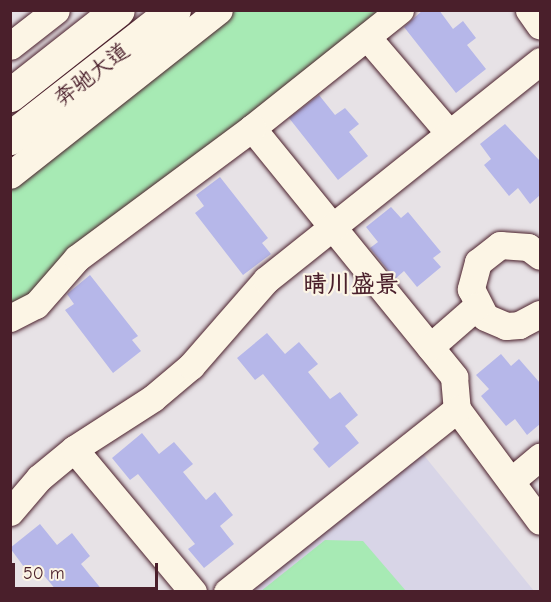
<!DOCTYPE html>
<meta charset="utf-8">
<style>
body{margin:0}
#map{position:relative;width:551px;height:602px;overflow:hidden;background:#e7e2e6;font-family:"Comic Neue","LXGW WenKai TC",sans-serif}
div>[style]{position:absolute}
.built>*{inset:0;background:#d8d5e7}
.green>*{inset:0;background:#a7eab4}
.building>*{inset:0;background:#b6b7e9}
.roads{filter:drop-shadow(0 0 2px #4a1f2b) drop-shadow(0 0 2px #4a1f2b)}
.minor>*{height:27px;margin:-13.5px;padding:0 13.5px;transform-origin:13.5px;border-radius:13.5px;background:#fcf5e5}
.major>*{height:33px;margin:-16.5px;padding:0 16.5px;transform-origin:16.5px;border-radius:16.5px;background:#fcf5e5}
span{translate:-50% -50%;white-space:nowrap;text-align:center;line-height:1.15;-webkit-text-stroke:4.5px #fcf5e5;paint-order:stroke}
.street-label{font-size:22px;color:#4a1f2b}
.neighbourhood-label{font-size:24px;color:#4a1f2b;font-weight:700}
.frame{position:absolute;inset:0;border:12px solid #4a1f2b;pointer-events:none}
.scale{position:absolute;left:12px;top:563px;width:146px;height:27px;box-sizing:border-box;border:3px solid #4a1f2b;border-top:0;padding-left:8px;font-size:18px;line-height:21px;white-space:nowrap;color:#4a1f2b;-webkit-text-stroke:4px #fcf5e5;paint-order:stroke}
</style>
<div id="map">
<div class="built">
<i style="clip-path:polygon(414px 443px,534px 591px,228px 592px)"></i>
</div>
<div class="green">
<i style="clip-path:polygon(216px 11px,400px 11px,11px 318px,10px 172px)"></i>
<i style="clip-path:polygon(325px 540px,363px 541px,406px 591px,261px 591px)"></i>
</div>
<div class="building">
<i style="clip-path:polygon(423px 10px,439px 10px,453px 29px,463px 21px,476px 38px,467px 45px,486px 69px,456px 93px,404px 27px)"></i>
<i style="clip-path:polygon(319px 95px,335px 115px,345px 108px,359px 124px,349px 132px,368px 156px,338px 180px,289px 118px)"></i>
<i style="clip-path:polygon(505px 124px,540px 161px,540px 195px,530px 204px,518px 188px,509px 196px,484px 165px,491px 159px,480px 144px)"></i>
<i style="clip-path:polygon(220px 177px,268px 238px,262px 243px,271px 254px,243px 275px,195px 213px,204px 206px,196px 195px)"></i>
<i style="clip-path:polygon(391px 207px,401px 218px,408px 212px,441px 252px,433px 258px,441px 267px,417px 287px,404px 271px,395px 279px,370px 248px,378px 242px,366px 227px)"></i>
<i style="clip-path:polygon(90px 275px,138px 336px,132px 340px,141px 351px,113px 373px,65px 310px,74px 304px,67px 294px)"></i>
<i style="clip-path:polygon(267px 333px,285px 354px,299px 342px,318px 364px,308px 372px,330px 399px,340px 392px,358px 415px,345px 426px,359px 443px,329px 468px,313px 449px,319px 443px,263px 374px,255px 380px,237px 358px)"></i>
<i style="clip-path:polygon(501px 354px,511px 366px,519px 359px,540px 383px,540px 424px,527px 435px,515px 419px,506px 426px,481px 396px,489px 389px,476px 375px)"></i>
<i style="clip-path:polygon(142px 433px,159px 454px,174px 442px,193px 464px,183px 472px,206px 500px,215px 492px,233px 515px,220px 526px,234px 544px,204px 568px,188px 549px,195px 544px,138px 474px,130px 480px,112px 458px)"></i>
<i style="clip-path:polygon(40px 524px,57px 545px,72px 533px,90px 556px,81px 564px,103px 591px,57px 591px,35px 565px,27px 571px,10px 548px)"></i>
</div>
<div class="roads">
<div class="minor">
<i style="left:400px;top:10px;width:189px;rotate:141.4deg"></i>
<i style="left:252px;top:128px;width:321px;rotate:50.9deg"></i>
<i style="left:454px;top:377px;width:32px;rotate:85deg"></i>
<i style="left:457px;top:409px;width:139px;rotate:53.5deg"></i>
<i style="left:529px;top:10px;width:19px;rotate:55deg"></i>
<i style="left:367px;top:37px;width:125px;rotate:49.5deg"></i>
<i style="left:10px;top:46px;width:58px;rotate:-38deg"></i>
<i style="left:10px;top:175px;width:266px;rotate:-38.3deg"></i>
<i style="left:540px;top:256px;width:15px;rotate:-143deg"></i>
<i style="left:528px;top:247px;width:28px;rotate:-176deg"></i>
<i style="left:500px;top:245px;width:28px;rotate:142deg"></i>
<i style="left:478px;top:262px;width:28px;rotate:105deg"></i>
<i style="left:471px;top:289px;width:31px;rotate:63deg"></i>
<i style="left:485px;top:317px;width:23px;rotate:23deg"></i>
<i style="left:506px;top:326px;width:13px;rotate:-4deg"></i>
<i style="left:519px;top:325px;width:24px;rotate:-28deg"></i>
<i style="left:10px;top:318px;width:29px;rotate:-27deg"></i>
<i style="left:36px;top:305px;width:62px;rotate:-48.9deg"></i>
<i style="left:77px;top:258px;width:218px;rotate:-36.6deg"></i>
<i style="left:430px;top:347px;width:62px;rotate:-41.1deg"></i>
<i style="left:74px;top:449px;width:186px;rotate:50.2deg"></i>
<i style="left:511px;top:481px;width:38px;rotate:-40deg"></i>
<i style="left:10px;top:512px;width:45px;rotate:-49.5deg"></i>
<i style="left:39px;top:478px;width:45px;rotate:-39.6deg"></i>
<i style="left:74px;top:449px;width:94px;rotate:-32.8deg"></i>
<i style="left:153px;top:398px;width:50px;rotate:-40.1deg"></i>
<i style="left:191px;top:366px;width:114px;rotate:-48.9deg"></i>
<i style="left:266px;top:280px;width:351px;rotate:-38.6deg"></i>
<i style="left:227px;top:592px;width:294px;rotate:-38.5deg"></i>
</div>
<div class="major">
<i style="left:10px;top:95px;width:137px;rotate:-38.2deg"></i>
<i style="left:10px;top:138px;width:208px;rotate:-38deg"></i>
</div>
</div>
<div class="street-label">
<span style="left:92px;top:75px;rotate:-38deg">奔驰大道</span>
</div>
<div class="neighbourhood-label">
<span style="left:351px;top:285px">晴川盛景</span>
</div>
<div class="frame"></div>
<div class="scale">50 m</div>
</div>
